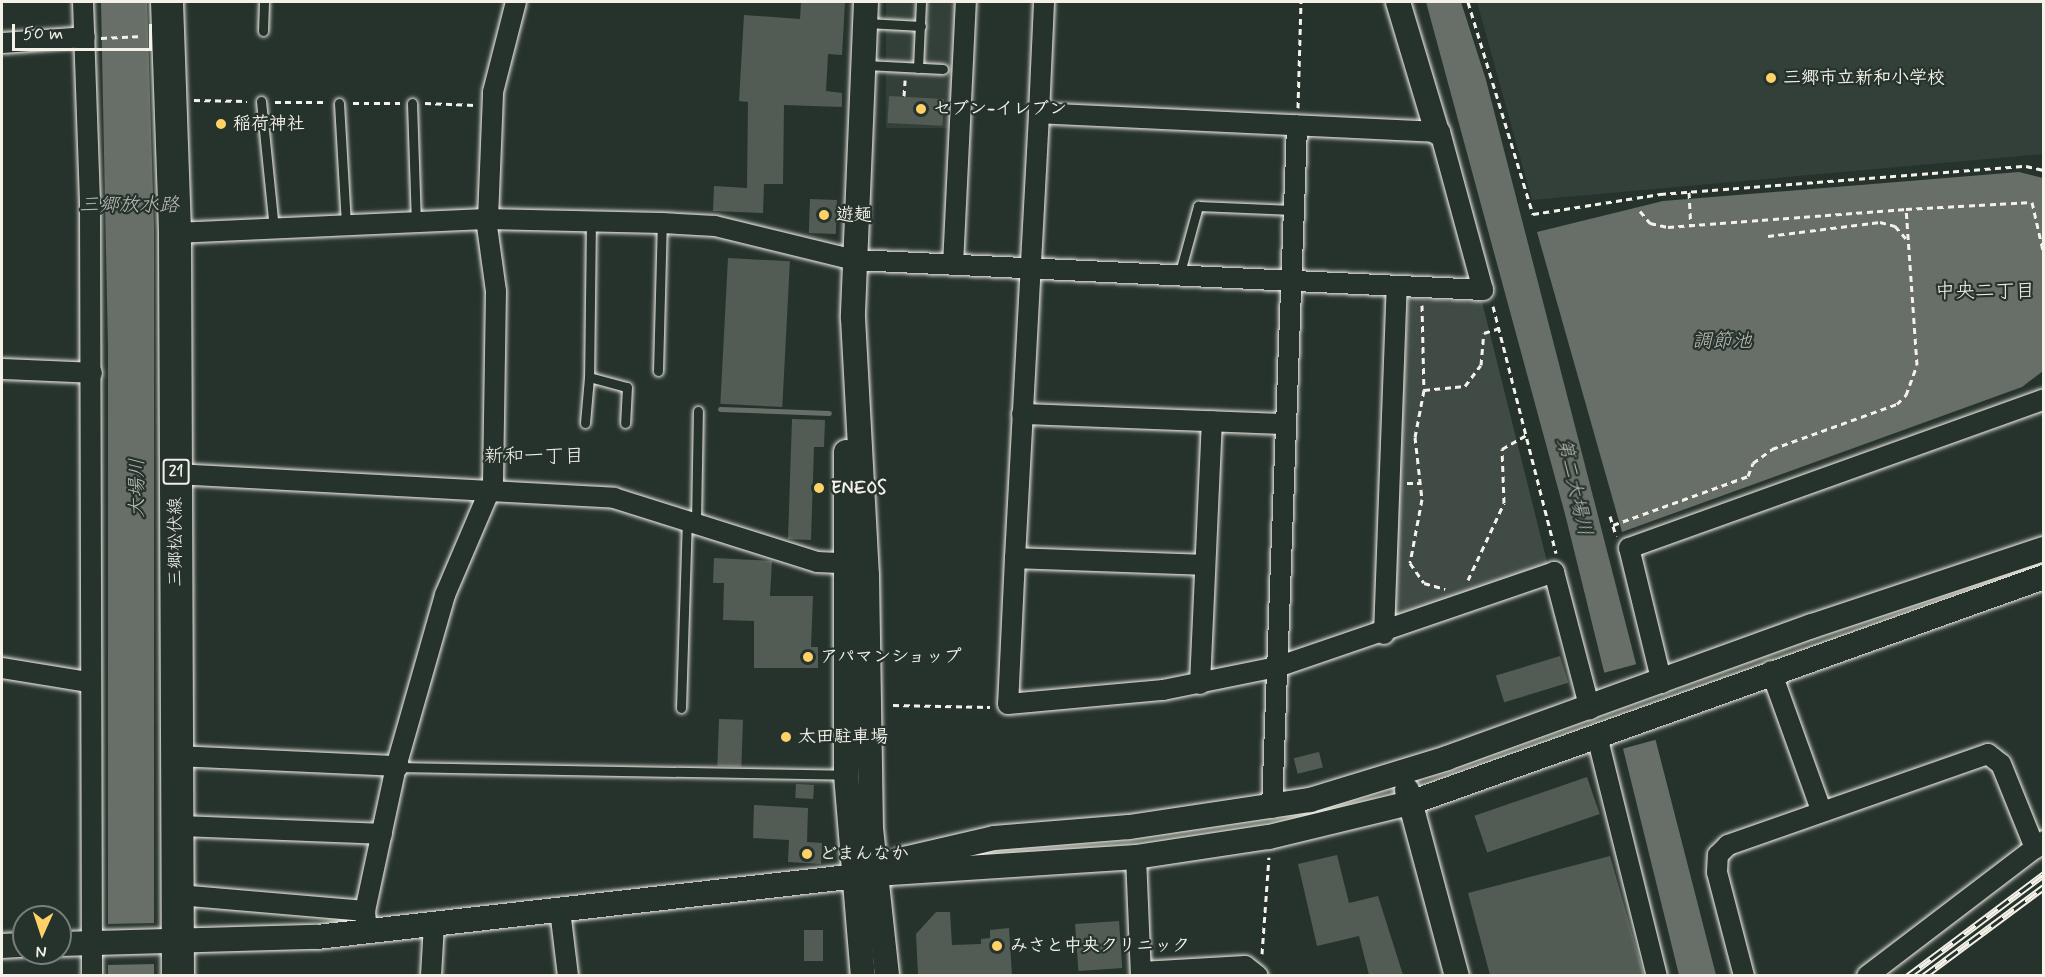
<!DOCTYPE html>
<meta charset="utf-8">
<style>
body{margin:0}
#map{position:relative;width:2045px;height:977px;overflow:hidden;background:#26332d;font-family:Mynerve,"Klee One",sans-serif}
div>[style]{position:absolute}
.built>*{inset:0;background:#333f39;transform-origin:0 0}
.green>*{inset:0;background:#414b45}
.water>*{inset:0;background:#676f68}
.pier>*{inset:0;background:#26332d;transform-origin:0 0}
.stream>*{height:5px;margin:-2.5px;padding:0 2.5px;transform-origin:2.5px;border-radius:2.5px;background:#676f68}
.building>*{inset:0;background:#525c55;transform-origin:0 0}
.path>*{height:3px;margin-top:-1.5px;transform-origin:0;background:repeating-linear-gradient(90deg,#f4f1e8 0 6px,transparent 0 10.5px)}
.roads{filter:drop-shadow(0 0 2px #f4f1e8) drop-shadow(0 0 2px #f4f1e8)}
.service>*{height:9px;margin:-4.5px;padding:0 4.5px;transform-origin:4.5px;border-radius:4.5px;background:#26332d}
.minor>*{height:20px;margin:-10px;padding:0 10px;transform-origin:10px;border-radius:10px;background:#26332d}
.tertiary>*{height:24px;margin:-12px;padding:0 12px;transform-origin:12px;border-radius:12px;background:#26332d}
.primary>*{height:32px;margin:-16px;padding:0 16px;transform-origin:16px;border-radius:16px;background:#26332d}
.rail>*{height:7px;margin-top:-3.5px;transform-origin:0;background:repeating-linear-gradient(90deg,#26332d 0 14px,#f4f1e8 0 28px);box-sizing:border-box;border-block:2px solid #f4f1e8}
.dots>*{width:16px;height:16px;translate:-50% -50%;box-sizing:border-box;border:3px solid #26332d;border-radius:50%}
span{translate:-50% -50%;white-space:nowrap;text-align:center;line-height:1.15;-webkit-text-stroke:4.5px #26332d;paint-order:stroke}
.shield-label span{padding:2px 4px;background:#26332d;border:2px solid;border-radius:4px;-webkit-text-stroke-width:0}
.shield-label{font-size:16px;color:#f4f1e8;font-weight:700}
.poi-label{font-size:18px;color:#f4f1e8;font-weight:700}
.left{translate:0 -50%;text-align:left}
.street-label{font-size:18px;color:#f4f1e8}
.water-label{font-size:20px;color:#bcbdb5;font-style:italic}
.neighbourhood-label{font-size:20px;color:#f4f1e8}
.frame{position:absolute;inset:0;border:3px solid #f4f1e8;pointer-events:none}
.north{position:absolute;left:12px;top:905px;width:60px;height:60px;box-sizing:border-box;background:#26332d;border:2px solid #787f78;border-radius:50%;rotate:183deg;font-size:16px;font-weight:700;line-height:24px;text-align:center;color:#f4f1e8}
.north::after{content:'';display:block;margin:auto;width:21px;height:27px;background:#ffd166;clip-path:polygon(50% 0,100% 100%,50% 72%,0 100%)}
.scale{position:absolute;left:12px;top:24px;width:140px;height:27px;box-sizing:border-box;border:3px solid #f4f1e8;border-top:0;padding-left:8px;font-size:18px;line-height:21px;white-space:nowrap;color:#f4f1e8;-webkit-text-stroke:4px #26332d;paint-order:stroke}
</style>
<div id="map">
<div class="built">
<i style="left:886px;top:2px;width:73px;height:126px"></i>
<i style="clip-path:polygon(1477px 2px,2043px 2px,2043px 154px,1532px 200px)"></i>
</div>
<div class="green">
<i style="clip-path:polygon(1408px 298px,1482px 302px,1548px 566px,1402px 620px,1393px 613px)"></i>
</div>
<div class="water">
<i style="clip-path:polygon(101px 2px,147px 2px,154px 227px,154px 975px,108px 975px,108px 349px)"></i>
<i style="clip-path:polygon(1426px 2px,1461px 2px,1486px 80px,1716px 975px,1679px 975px,1566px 518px)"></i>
<i style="clip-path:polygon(2019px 172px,2043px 178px,2043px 371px,2022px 387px,1622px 532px,1537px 232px,1663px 201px)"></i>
</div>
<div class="pier">
<i style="left:1641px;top:663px;width:78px;height:41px;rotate:75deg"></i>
<i style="left:156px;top:923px;width:41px;height:52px;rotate:89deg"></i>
</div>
<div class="stream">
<i style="left:720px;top:409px;width:109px;rotate:2.1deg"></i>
</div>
<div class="building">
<i style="clip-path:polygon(801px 2px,845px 2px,842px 55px,828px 54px,826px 91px,842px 93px,842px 107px,784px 105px,783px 184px,764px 184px,763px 213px,713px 211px,714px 186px,747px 188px,748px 102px,739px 101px,744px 15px,800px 19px)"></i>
<i style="left:889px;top:96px;width:55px;height:27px;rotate:3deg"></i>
<i style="left:810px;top:199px;width:27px;height:34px;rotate:2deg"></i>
<i style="left:728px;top:258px;width:62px;height:146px;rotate:3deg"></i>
<i style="clip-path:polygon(792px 419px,825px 420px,824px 447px,814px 447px,811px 540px,788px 539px)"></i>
<i style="clip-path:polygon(714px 558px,772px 561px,770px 596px,813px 596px,811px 647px,818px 647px,818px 668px,754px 668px,754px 621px,723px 620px,724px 583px,713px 583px)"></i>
<i style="left:1560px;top:656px;width:28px;height:67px;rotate:73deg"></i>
<i style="left:719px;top:719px;width:24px;height:47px;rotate:2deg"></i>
<i style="left:1319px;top:752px;width:16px;height:26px;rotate:76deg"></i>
<i style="left:1587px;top:777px;width:39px;height:119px;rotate:71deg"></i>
<i style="left:796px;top:784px;width:18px;height:14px;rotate:3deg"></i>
<i style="clip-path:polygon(754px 805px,808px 808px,807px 842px,822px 843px,821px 864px,788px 862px,789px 840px,753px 838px)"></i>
<i style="clip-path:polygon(1337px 855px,1349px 903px,1378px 896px,1403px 975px,1369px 975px,1359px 936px,1317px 946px,1298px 864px)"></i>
<i style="clip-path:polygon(1610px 856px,1644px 975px,1490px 975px,1468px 893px)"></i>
<i style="clip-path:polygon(936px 912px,950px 912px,952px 945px,981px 944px,981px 939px,990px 938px,990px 930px,1009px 928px,1012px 975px,918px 975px,916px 934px)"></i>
<i style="left:1119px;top:921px;width:47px;height:44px;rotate:86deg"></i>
<i style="left:804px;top:930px;width:19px;height:31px"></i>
</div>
<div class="path">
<i style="left:1468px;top:2px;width:222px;rotate:73deg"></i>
<i style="left:1533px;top:214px;width:129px;rotate:-8.9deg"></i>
<i style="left:1660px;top:194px;width:367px;rotate:-4.4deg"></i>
<i style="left:2026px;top:166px;width:18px;rotate:13deg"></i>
<i style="left:101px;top:38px;width:42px;rotate:-2.7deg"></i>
<i style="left:904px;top:96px;width:16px;rotate:-86deg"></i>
<i style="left:194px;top:100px;width:53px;rotate:1.1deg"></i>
<i style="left:275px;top:102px;width:50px"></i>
<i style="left:353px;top:103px;width:47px"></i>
<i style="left:425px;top:103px;width:50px;rotate:2.3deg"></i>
<i style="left:1298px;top:108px;width:106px;rotate:-88.4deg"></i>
<i style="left:1689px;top:192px;width:33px;rotate:87deg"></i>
<i style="left:1640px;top:211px;width:16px;rotate:50deg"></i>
<i style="left:1650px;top:223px;width:18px;rotate:13deg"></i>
<i style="left:1668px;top:227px;width:239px;rotate:-4.3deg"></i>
<i style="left:1768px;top:236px;width:113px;rotate:-7.1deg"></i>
<i style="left:1880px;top:222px;width:16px;rotate:15deg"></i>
<i style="left:1895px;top:226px;width:18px;rotate:49deg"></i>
<i style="left:1422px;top:305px;width:85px;rotate:88.7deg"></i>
<i style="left:1424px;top:390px;width:48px;rotate:100.8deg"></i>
<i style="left:1415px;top:437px;width:62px;rotate:83.6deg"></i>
<i style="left:1422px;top:499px;width:65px;rotate:100.6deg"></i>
<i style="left:1410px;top:563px;width:24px;rotate:55deg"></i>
<i style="left:1424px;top:583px;width:22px;rotate:16deg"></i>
<i style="left:1493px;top:306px;width:255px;rotate:75.7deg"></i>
<i style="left:1424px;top:390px;width:41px;rotate:-5.6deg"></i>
<i style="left:1465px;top:386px;width:26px;rotate:-53deg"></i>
<i style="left:1481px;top:365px;width:32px;rotate:-85deg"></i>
<i style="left:1484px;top:333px;width:16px;rotate:-18deg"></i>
<i style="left:1407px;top:483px;width:13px"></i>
<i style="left:1610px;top:516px;width:21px;rotate:73deg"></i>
<i style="left:1613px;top:525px;width:144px;rotate:-19.9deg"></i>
<i style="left:1748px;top:476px;width:14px;rotate:-69deg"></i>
<i style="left:1753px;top:463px;width:24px;rotate:-36deg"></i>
<i style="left:1772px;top:449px;width:133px;rotate:-19.8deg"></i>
<i style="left:1897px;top:404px;width:13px;rotate:-45deg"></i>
<i style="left:1906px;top:395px;width:32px;rotate:-70deg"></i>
<i style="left:1917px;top:365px;width:156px;rotate:-94deg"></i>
<i style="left:1906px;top:209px;width:126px;rotate:-3.2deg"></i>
<i style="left:2032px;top:202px;width:54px;rotate:77.2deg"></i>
<i style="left:1468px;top:580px;width:85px;rotate:-64.9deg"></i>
<i style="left:1504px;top:503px;width:54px;rotate:-92.1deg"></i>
<i style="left:1502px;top:449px;width:28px;rotate:-30deg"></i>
<i style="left:893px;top:705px;width:97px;rotate:1.2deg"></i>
<i style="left:1262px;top:954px;width:97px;rotate:-85.9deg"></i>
</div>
<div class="roads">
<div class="service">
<i style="left:867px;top:23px;width:54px;rotate:3.2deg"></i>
<i style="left:263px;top:31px;width:29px;rotate:-88deg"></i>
<i style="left:866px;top:65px;width:77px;rotate:3deg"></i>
<i style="left:918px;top:68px;width:66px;rotate:-87.4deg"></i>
<i style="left:261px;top:101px;width:128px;rotate:84.2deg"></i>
<i style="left:339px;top:103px;width:122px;rotate:86.7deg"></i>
<i style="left:412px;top:103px;width:119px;rotate:88.1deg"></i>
<i style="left:591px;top:220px;width:157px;rotate:90.7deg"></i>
<i style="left:589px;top:377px;width:39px;rotate:15deg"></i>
<i style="left:627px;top:387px;width:36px;rotate:93deg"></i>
<i style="left:1179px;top:276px;width:73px;rotate:-74.8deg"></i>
<i style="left:1198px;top:206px;width:95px;rotate:2.4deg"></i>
<i style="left:658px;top:371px;width:148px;rotate:-88.5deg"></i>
<i style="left:585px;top:423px;width:46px;rotate:-85deg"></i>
<i style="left:696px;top:522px;width:111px;rotate:-89deg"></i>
<i style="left:681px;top:708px;width:189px;rotate:-88.2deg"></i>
<i style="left:396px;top:767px;width:450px;rotate:1deg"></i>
</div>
<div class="minor">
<i style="left:83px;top:2px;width:201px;rotate:88deg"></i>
<i style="left:90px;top:203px;width:773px;rotate:89.85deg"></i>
<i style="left:2px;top:43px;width:83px;rotate:-4.1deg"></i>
<i style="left:486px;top:219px;width:73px;rotate:82.1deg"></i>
<i style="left:496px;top:291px;width:201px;rotate:90.9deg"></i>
<i style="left:488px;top:219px;width:127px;rotate:-87.7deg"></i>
<i style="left:493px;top:92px;width:93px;rotate:-75.7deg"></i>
<i style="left:175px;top:233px;width:311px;rotate:-2.6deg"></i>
<i style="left:486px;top:219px;width:176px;rotate:1.3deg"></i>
<i style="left:662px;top:223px;width:53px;rotate:3.2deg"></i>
<i style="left:715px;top:226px;width:144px;rotate:13.7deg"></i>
<i style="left:855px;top:260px;width:629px;rotate:2.73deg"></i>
<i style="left:1483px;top:290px;width:164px;rotate:-105.2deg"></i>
<i style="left:1440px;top:132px;width:401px;rotate:-177.3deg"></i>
<i style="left:1039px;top:113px;width:111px;rotate:-87.4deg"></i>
<i style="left:953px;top:265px;width:263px;rotate:-87.2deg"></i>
<i style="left:2px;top:369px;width:90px;rotate:2.5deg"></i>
<i style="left:1022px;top:414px;width:263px;rotate:2.2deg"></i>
<i style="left:176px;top:474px;width:439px;rotate:3.1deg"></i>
<i style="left:614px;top:498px;width:213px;rotate:17.5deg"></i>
<i style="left:817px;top:562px;width:44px;rotate:2.6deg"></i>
<i style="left:1015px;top:558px;width:446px;rotate:-86.9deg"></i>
<i style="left:1205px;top:565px;width:190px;rotate:-177.9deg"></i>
<i style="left:1015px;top:558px;width:146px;rotate:92.7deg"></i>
<i style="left:1008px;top:704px;width:156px;rotate:-5.2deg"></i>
<i style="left:1163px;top:690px;width:116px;rotate:-11.4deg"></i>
<i style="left:1277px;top:667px;width:293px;rotate:-18.9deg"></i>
<i style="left:1554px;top:572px;width:142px;rotate:75.3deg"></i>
<i style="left:1384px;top:634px;width:347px;rotate:-87.9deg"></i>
<i style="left:2px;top:668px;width:87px;rotate:9.2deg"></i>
<i style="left:1771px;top:671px;width:148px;rotate:70.2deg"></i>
<i style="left:1662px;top:683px;width:139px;rotate:-103.7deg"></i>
<i style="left:1629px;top:548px;width:441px;rotate:-19.7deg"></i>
<i style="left:1200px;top:684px;width:263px;rotate:-87.4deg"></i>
<i style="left:1597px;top:736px;width:247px;rotate:76deg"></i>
<i style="left:176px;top:756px;width:223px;rotate:2.6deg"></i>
<i style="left:1272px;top:808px;width:683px;rotate:-87.9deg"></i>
<i style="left:178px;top:826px;width:204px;rotate:2.2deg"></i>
<i style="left:1136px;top:857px;width:119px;rotate:87.6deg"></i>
<i style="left:190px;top:896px;width:176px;rotate:4.9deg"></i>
<i style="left:560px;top:910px;width:66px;rotate:83.1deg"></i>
<i style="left:367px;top:931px;width:20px;rotate:-96deg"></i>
<i style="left:365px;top:911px;width:147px;rotate:-77.9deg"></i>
<i style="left:396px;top:767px;width:179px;rotate:-74.1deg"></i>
<i style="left:445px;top:595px;width:112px;rotate:-66.9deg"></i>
<i style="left:1141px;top:972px;width:104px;rotate:-3.3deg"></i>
<i style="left:1245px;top:966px;width:16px;rotate:38deg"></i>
<i style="left:431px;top:976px;width:52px;rotate:-86.7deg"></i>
<i style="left:1744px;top:976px;width:107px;rotate:-104.6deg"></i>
<i style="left:1717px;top:872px;width:17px;rotate:-87deg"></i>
<i style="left:1718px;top:855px;width:14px;rotate:-45deg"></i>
<i style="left:1728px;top:845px;width:275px;rotate:-19.3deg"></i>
<i style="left:1988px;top:754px;width:16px;rotate:38deg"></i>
<i style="left:2001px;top:764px;width:91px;rotate:68deg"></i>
<i style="left:1867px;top:976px;width:223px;rotate:-37.3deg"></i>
</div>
<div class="tertiary">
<i style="left:866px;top:2px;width:316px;rotate:92.4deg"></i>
<i style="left:853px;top:318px;width:257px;rotate:86.9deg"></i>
<i style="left:867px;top:575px;width:253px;rotate:89.1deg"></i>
<i style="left:871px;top:828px;width:149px;rotate:83.8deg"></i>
<i style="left:1398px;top:2px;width:136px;rotate:73.3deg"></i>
<i style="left:846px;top:452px;width:323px;rotate:90deg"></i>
<i style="left:846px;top:775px;width:202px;rotate:85.2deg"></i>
<i style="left:1407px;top:790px;width:193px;rotate:75deg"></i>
<i style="left:880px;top:871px;width:27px;rotate:-27deg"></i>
<i style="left:904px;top:859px;width:92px;rotate:-13.1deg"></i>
<i style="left:994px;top:838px;width:135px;rotate:-4.7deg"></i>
<i style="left:1129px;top:827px;width:183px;rotate:-8.5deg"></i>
<i style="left:1310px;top:800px;width:143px;rotate:-17deg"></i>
<i style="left:1447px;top:758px;width:388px;rotate:-19.9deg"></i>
<i style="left:1812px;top:626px;width:244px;rotate:-18.4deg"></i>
<i style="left:60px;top:944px;width:257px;rotate:-1.6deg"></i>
<i style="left:317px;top:937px;width:562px;rotate:-6.44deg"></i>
<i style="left:875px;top:874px;width:262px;rotate:-3.7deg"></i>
<i style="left:1136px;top:857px;width:134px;rotate:-8.6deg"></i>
<i style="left:1269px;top:837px;width:145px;rotate:-13.6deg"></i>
<i style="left:1410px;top:803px;width:673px;rotate:-19.62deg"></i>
<i style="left:2px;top:946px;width:22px;rotate:-3deg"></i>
</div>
<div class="primary">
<i style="left:167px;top:2px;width:231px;rotate:88deg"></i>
<i style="left:175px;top:233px;width:743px;rotate:89.77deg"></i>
</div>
</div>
<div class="rail">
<i style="left:1908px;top:976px;width:170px;rotate:-36.9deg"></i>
<i style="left:1924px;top:976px;width:149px;rotate:-36.6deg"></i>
</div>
<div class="dots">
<i style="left:1771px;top:78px;background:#ffd166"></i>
<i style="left:921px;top:109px;background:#ffd166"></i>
<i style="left:221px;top:124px;background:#ffd166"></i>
<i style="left:824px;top:215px;background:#ffd166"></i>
<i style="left:819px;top:488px;background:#ffd166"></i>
<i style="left:808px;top:657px;background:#ffd166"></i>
<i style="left:786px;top:737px;background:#ffd166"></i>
<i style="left:807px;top:854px;background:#ffd166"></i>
<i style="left:997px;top:946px;background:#ffd166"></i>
</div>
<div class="shield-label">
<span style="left:176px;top:472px">21</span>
</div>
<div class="poi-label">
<span class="left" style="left:1783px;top:78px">三郷市立新和小学校</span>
<span class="left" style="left:933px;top:109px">セブン-イレブン</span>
<span class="left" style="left:233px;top:124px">稲荷神社</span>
<span class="left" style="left:836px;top:215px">遊麺</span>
<span class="left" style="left:831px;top:488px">ENEOS</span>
<span class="left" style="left:820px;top:657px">アパマンショップ</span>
<span class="left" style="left:798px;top:737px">太田駐車場</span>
<span class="left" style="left:819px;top:854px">どまんなか</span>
<span class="left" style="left:1010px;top:946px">みさと中央クリニック</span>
</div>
<div class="street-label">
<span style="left:176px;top:542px;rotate:-90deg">三郷松伏線</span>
</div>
<div class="water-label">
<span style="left:129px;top:205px">三郷放水路</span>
<span style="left:1722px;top:341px">調節池</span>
<span style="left:1574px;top:487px;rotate:77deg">第二大場川</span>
<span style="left:137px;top:488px;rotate:-90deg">大場川</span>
</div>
<div class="neighbourhood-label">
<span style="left:1985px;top:291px">中央二丁目</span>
<span style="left:534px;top:456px">新和一丁目</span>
</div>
<div class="frame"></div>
<div class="north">N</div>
<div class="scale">50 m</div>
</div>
